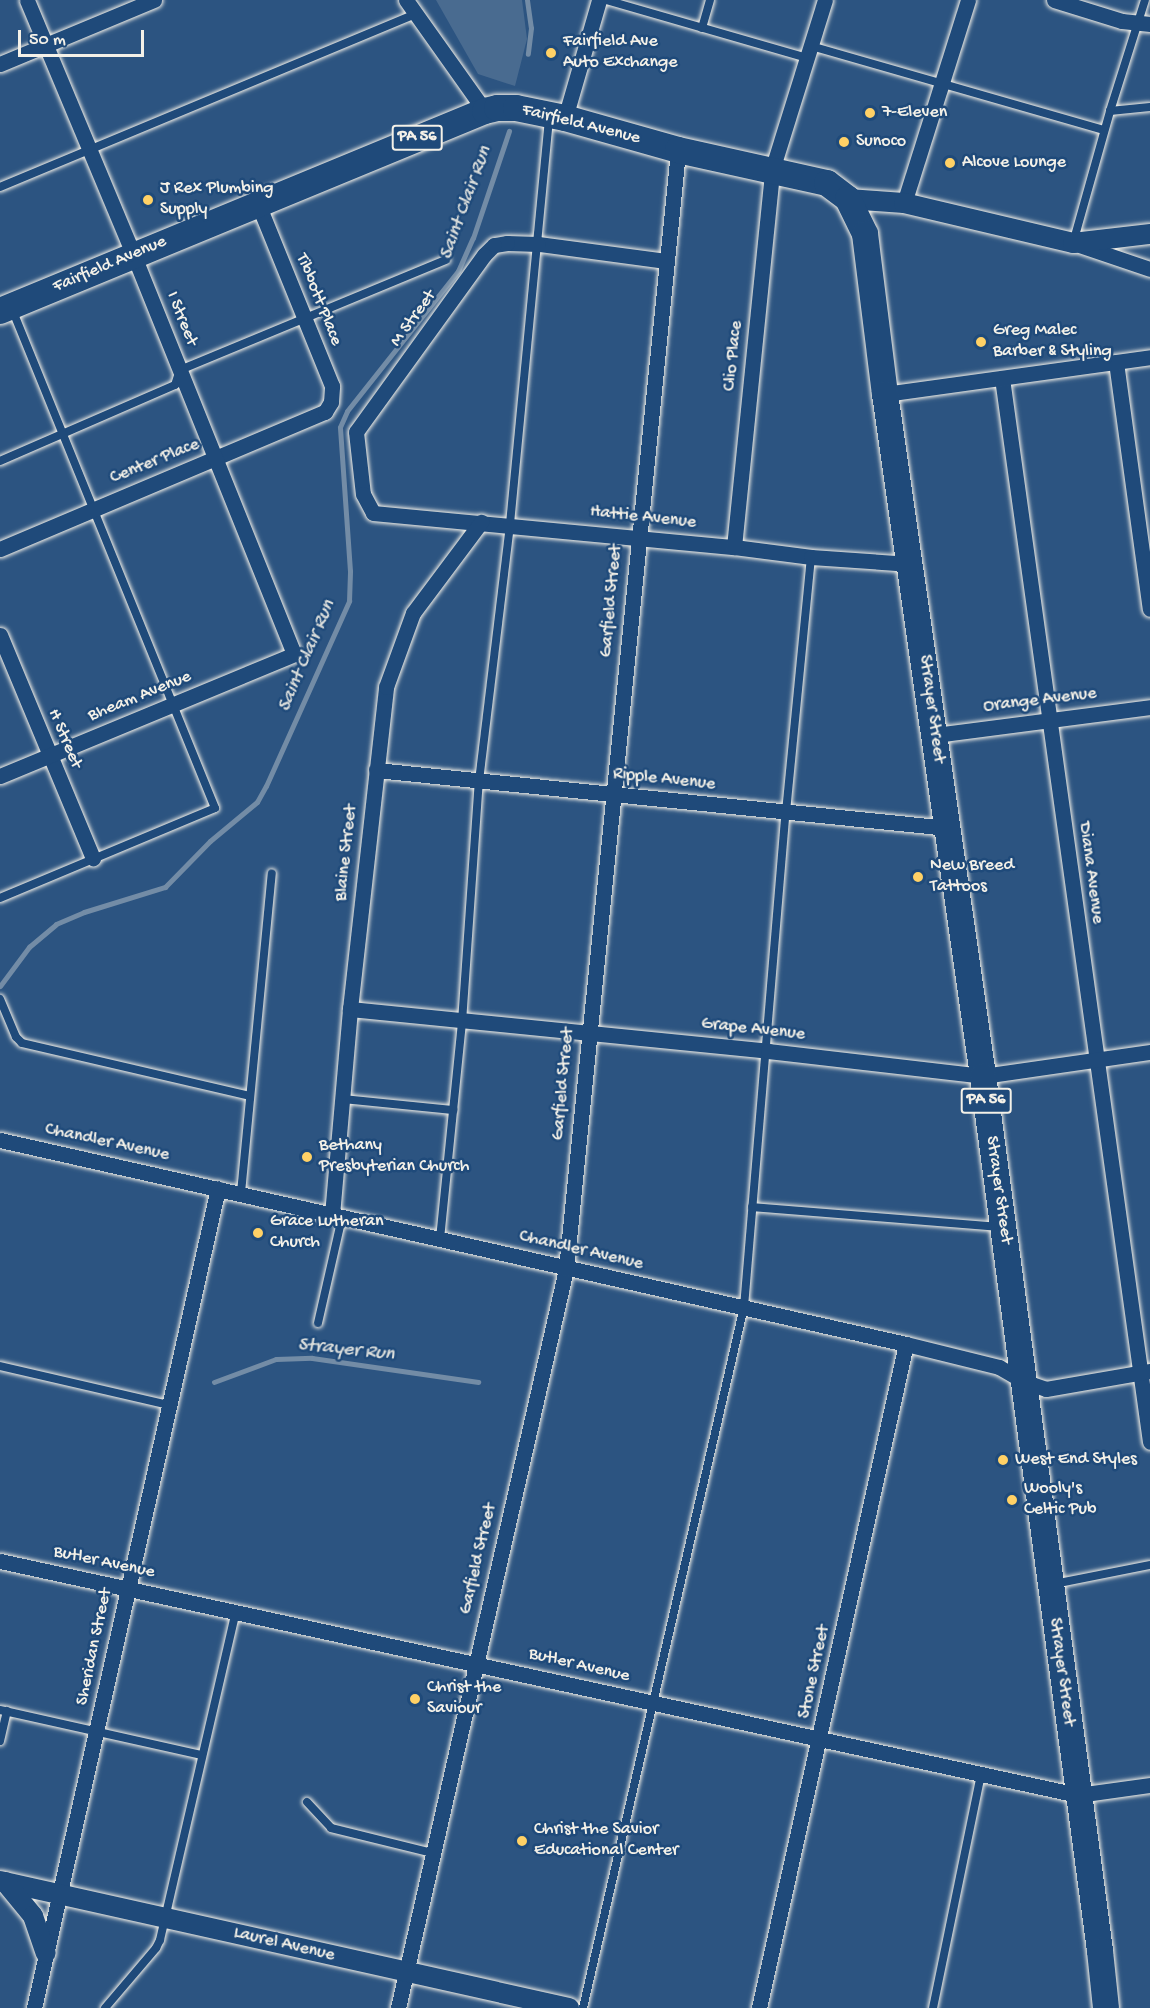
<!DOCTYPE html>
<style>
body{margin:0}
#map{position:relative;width:1150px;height:2008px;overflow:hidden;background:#2c5481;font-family:"Gochi Hand",sans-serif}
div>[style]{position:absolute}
.green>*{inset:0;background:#496b90}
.stream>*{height:5px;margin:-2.5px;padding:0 2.5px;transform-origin:2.5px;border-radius:2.5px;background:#738ca6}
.roads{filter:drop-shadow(0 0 2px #f4f1e8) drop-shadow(0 0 2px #f4f1e8)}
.service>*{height:8px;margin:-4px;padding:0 4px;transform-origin:4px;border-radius:4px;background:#1f4a7a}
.minor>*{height:15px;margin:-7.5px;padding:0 7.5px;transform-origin:7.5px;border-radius:7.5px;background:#1f4a7a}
.tertiary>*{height:20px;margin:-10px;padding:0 10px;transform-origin:10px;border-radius:10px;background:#1f4a7a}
.trunk>*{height:26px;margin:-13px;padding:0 13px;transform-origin:13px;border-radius:13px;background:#1f4a7a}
.dots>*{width:16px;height:16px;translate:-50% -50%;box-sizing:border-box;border:3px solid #1f4a7a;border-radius:50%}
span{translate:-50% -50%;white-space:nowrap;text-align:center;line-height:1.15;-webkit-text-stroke:5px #1f4a7a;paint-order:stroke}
.shield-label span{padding:2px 4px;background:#1f4a7a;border:2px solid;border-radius:4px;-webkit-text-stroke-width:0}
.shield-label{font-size:16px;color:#f4f1e8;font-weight:700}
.poi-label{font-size:18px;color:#f4f1e8}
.left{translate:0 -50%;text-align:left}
.street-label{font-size:18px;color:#f4f1e8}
.water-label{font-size:20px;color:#dadddb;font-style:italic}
.scale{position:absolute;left:18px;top:30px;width:126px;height:27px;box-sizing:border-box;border:3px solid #f4f1e8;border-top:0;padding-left:8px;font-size:18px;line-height:21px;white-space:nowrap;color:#f4f1e8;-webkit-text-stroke:4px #1f4a7a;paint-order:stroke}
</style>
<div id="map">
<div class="green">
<i style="clip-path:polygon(436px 0,522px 0,527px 39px,515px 86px,478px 74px)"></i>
</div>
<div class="stream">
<i style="left:527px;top:0;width:28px;rotate:82deg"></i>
<i style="left:531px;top:28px;width:26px;rotate:97deg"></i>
<i style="left:0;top:986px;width:49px;rotate:-53.4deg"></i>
<i style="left:29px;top:947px;width:35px;rotate:-40deg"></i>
<i style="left:56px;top:924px;width:30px;rotate:-23deg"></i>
<i style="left:84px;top:912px;width:85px;rotate:-17.2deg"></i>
<i style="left:165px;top:887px;width:64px;rotate:-45.6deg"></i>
<i style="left:210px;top:841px;width:61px;rotate:-39.7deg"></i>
<i style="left:257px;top:802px;width:18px;rotate:-61deg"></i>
<i style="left:266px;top:786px;width:203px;rotate:-65.8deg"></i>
<i style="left:349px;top:601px;width:30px;rotate:-88deg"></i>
<i style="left:350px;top:571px;width:144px;rotate:-94deg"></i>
<i style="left:340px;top:427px;width:17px;rotate:-66deg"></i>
<i style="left:347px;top:411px;width:179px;rotate:-51.6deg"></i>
<i style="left:458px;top:271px;width:36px;rotate:-66deg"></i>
<i style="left:473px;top:238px;width:113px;rotate:-71.4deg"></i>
<i style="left:214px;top:1382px;width:66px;rotate:-20.4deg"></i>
<i style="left:276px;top:1359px;width:36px;rotate:-2deg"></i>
<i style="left:312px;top:1358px;width:168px;rotate:8.2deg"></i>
</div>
<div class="roads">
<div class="service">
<i style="left:606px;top:0;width:209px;rotate:16.1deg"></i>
<i style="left:702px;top:28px;width:29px;rotate:-74deg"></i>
<i style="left:811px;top:46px;width:305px;rotate:16deg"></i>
<i style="left:1110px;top:111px;width:40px;rotate:-5.7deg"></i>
<i style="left:0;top:187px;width:450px;rotate:-22.6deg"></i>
<i style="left:1073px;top:243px;width:137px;rotate:-74.3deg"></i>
<i style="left:1110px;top:111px;width:116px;rotate:-72.5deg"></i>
<i style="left:0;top:461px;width:191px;rotate:-23.5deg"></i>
<i style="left:175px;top:385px;width:16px;rotate:-72deg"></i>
<i style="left:180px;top:370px;width:288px;rotate:-22.5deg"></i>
<i style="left:0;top:898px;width:233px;rotate:-22.7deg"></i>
<i style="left:215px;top:808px;width:539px;rotate:-112.14deg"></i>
<i style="left:0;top:999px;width:41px;rotate:67.2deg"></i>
<i style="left:16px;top:1037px;width:8px;rotate:45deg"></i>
<i style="left:22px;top:1043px;width:233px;rotate:13.1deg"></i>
<i style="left:342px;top:1099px;width:112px;rotate:5.7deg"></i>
<i style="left:241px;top:1193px;width:321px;rotate:-84.5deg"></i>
<i style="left:752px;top:1207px;width:248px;rotate:4.6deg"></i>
<i style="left:440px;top:1239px;width:218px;rotate:-84.2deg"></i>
<i style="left:462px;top:1022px;width:242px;rotate:-86deg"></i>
<i style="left:479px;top:781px;width:259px;rotate:-83.1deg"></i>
<i style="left:510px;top:524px;width:406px;rotate:-84.5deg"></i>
<i style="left:318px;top:1323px;width:109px;rotate:-77.2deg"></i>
<i style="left:0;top:1366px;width:173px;rotate:13deg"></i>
<i style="left:1054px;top:1584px;width:98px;rotate:-11.2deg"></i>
<i style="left:0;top:1710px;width:207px;rotate:12.6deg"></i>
<i style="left:0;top:1741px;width:31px;rotate:-77deg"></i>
<i style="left:307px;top:1802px;width:35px;rotate:47deg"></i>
<i style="left:331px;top:1828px;width:105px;rotate:13.8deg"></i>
<i style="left:105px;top:2008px;width:79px;rotate:-49.6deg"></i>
<i style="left:156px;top:1948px;width:9px;rotate:-63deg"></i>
<i style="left:160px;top:1940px;width:338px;rotate:-77deg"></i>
<i style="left:583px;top:2008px;width:719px;rotate:-77.07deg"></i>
<i style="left:744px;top:1307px;width:497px;rotate:-85.2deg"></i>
<i style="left:786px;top:812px;width:256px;rotate:-84.4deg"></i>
<i style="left:933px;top:2008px;width:238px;rotate:-78.4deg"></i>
</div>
<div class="minor">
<i style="left:406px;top:0;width:136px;rotate:54.6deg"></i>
<i style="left:1054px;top:0;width:71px;rotate:17.2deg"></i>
<i style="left:1122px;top:21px;width:28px;rotate:6deg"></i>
<i style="left:0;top:64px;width:167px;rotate:-22.6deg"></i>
<i style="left:565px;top:118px;width:123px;rotate:-73.9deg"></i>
<i style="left:904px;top:203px;width:213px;rotate:-72.5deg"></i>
<i style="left:1076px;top:244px;width:78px;rotate:18.7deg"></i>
<i style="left:666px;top:261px;width:129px;rotate:-172.4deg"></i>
<i style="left:538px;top:244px;width:31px;rotate:-178deg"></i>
<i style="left:507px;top:243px;width:13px;rotate:171deg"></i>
<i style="left:494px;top:245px;width:14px;rotate:135deg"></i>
<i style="left:484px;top:255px;width:218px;rotate:125.9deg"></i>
<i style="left:356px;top:432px;width:62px;rotate:83.6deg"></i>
<i style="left:363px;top:494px;width:21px;rotate:62deg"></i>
<i style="left:373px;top:513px;width:363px;rotate:5.4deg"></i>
<i style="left:734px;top:547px;width:78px;rotate:7.4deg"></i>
<i style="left:811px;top:557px;width:99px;rotate:4deg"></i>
<i style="left:1116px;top:362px;width:249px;rotate:82.2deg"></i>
<i style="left:1002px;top:378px;width:1074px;rotate:82.08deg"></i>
<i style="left:885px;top:394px;width:268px;rotate:-7.9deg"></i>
<i style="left:734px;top:547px;width:379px;rotate:-84.2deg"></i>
<i style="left:772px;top:170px;width:178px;rotate:-72.7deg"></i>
<i style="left:0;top:549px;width:353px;rotate:-22.9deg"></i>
<i style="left:325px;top:412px;width:12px;rotate:-59deg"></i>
<i style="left:331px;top:402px;width:16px;rotate:-86deg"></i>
<i style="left:332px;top:386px;width:196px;rotate:-112.1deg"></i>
<i style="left:0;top:635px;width:242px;rotate:67.4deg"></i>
<i style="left:935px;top:735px;width:217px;rotate:-7.4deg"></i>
<i style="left:376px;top:770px;width:575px;rotate:5.79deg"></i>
<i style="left:0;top:776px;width:318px;rotate:-22.5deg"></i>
<i style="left:294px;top:654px;width:429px;rotate:-111.9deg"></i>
<i style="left:134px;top:256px;width:277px;rotate:-112.7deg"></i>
<i style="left:350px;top:1009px;width:420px;rotate:5.7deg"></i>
<i style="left:768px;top:1051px;width:216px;rotate:6.6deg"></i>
<i style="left:983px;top:1076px;width:169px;rotate:-8.2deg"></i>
<i style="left:0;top:1140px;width:929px;rotate:12.69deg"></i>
<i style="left:906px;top:1344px;width:96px;rotate:13.9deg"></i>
<i style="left:999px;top:1367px;width:28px;rotate:30deg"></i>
<i style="left:1023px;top:1381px;width:24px;rotate:19deg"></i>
<i style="left:1046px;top:1389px;width:106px;rotate:-9.8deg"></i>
<i style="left:332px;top:1215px;width:207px;rotate:-85deg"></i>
<i style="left:350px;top:1009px;width:324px;rotate:-83.6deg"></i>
<i style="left:386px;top:687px;width:79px;rotate:-70deg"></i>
<i style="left:413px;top:613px;width:114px;rotate:-53.2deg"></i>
<i style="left:0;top:1561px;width:1103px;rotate:12.25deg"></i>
<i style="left:1078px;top:1795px;width:73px;rotate:-7.9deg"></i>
<i style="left:34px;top:2008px;width:840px;rotate:-77.35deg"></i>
<i style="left:398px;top:2008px;width:758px;rotate:-77.19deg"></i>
<i style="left:566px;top:1269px;width:1125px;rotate:-84.28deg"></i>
<i style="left:759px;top:2008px;width:680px;rotate:-77.52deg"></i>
</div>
<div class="tertiary">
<i style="left:848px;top:199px;width:56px;rotate:4.1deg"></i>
<i style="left:904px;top:203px;width:174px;rotate:13.3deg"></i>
<i style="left:1073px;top:243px;width:78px;rotate:-6.7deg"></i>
<i style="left:0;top:1881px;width:583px;rotate:12.58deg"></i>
<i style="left:5px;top:1882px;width:44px;rotate:50.5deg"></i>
<i style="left:33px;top:1916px;width:39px;rotate:71deg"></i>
</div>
<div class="trunk">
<i style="left:0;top:311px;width:525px;rotate:-22.41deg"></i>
<i style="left:485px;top:111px;width:12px;rotate:-14deg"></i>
<i style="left:497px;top:108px;width:19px"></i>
<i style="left:516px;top:108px;width:50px;rotate:11.5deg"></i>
<i style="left:565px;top:118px;width:117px;rotate:15.8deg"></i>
<i style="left:678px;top:150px;width:153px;rotate:12.5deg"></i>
<i style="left:827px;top:183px;width:26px;rotate:37deg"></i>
<i style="left:848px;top:199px;width:39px;rotate:64deg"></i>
<i style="left:865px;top:234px;width:161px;rotate:82.9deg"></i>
<i style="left:885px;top:394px;width:689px;rotate:81.82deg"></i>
<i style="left:983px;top:1076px;width:883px;rotate:82.38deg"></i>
<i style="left:1100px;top:1951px;width:57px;rotate:84deg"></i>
</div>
</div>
<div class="dots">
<i style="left:551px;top:53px;background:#ffd166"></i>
<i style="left:870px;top:113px;background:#ffd166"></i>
<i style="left:844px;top:142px;background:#ffd166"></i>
<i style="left:950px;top:163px;background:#ffd166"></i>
<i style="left:148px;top:200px;background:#ffd166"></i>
<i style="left:981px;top:342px;background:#ffd166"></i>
<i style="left:918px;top:877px;background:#ffd166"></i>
<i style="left:307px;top:1157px;background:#ffd166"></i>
<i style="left:258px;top:1233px;background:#ffd166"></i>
<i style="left:1003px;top:1460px;background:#ffd166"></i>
<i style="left:1012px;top:1500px;background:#ffd166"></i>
<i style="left:415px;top:1699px;background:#ffd166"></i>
<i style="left:522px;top:1841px;background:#ffd166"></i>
</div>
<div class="shield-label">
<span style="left:417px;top:138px">PA 56</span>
<span style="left:986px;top:1101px">PA 56</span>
</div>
<div class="poi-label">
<span class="left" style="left:563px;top:53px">Fairfield Ave<br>Auto Exchange</span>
<span class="left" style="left:882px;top:113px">7-Eleven</span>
<span class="left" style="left:856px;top:142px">Sunoco</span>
<span class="left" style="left:962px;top:163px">Alcove Lounge</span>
<span class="left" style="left:160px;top:200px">J Rex Plumbing<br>Supply</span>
<span class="left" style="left:993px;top:342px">Greg Malec<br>Barber &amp; Styling</span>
<span class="left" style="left:930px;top:877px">New Breed<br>Tattoos</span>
<span class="left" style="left:319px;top:1157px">Bethany<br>Presbyterian Church</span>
<span class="left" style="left:270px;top:1233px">Grace Lutheran<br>Church</span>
<span class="left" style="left:1015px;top:1460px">West End Styles</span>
<span class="left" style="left:1024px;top:1500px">Wooly's<br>Celtic Pub</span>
<span class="left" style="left:427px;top:1699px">Christ the<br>Saviour</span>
<span class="left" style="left:534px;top:1841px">Christ the Savior<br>Educational Center</span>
</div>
<div class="street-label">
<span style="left:581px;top:125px;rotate:14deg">Fairfield Avenue</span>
<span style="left:110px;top:265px;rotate:-23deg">Fairfield Avenue</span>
<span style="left:318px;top:300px;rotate:68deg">Tibbott Place</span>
<span style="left:181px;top:319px;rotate:68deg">I Street</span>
<span style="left:414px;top:319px;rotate:-54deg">M Street</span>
<span style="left:734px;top:356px;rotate:-84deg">Clio Place</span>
<span style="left:155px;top:462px;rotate:-22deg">Center Place</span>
<span style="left:643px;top:518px;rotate:6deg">Hattie Avenue</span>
<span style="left:612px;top:601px;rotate:-85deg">Garfield Street</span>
<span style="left:140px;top:697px;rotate:-22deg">Bheam Avenue</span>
<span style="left:1040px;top:701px;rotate:-7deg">Orange Avenue</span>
<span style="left:931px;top:709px;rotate:82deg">Strayer Street</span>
<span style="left:64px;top:739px;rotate:67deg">H Street</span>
<span style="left:664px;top:780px;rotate:6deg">Ripple Avenue</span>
<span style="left:347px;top:853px;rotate:-84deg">Blaine Street</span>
<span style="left:1090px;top:873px;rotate:82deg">Diana Avenue</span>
<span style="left:753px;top:1030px;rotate:6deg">Grape Avenue</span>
<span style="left:564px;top:1084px;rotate:-85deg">Garfield Street</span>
<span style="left:107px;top:1143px;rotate:12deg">Chandler Avenue</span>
<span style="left:998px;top:1190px;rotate:82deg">Strayer Street</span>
<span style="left:581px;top:1251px;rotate:13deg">Chandler Avenue</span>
<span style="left:479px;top:1559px;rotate:-77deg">Garfield Street</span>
<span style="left:104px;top:1563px;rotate:12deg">Butler Avenue</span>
<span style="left:95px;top:1647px;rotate:-78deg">Sheridan Street</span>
<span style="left:579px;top:1666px;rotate:13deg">Butler Avenue</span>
<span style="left:815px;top:1672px;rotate:-78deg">Stone Street</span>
<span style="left:1061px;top:1672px;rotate:82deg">Strayer Street</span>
<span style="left:284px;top:1945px;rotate:13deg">Laurel Avenue</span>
</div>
<div class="water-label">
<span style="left:466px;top:203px;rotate:-70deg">Saint Clair Run</span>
<span style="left:307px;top:656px;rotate:-67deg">Saint Clair Run</span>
<span style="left:346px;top:1350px;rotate:6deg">Strayer Run</span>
</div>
<div class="scale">50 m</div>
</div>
